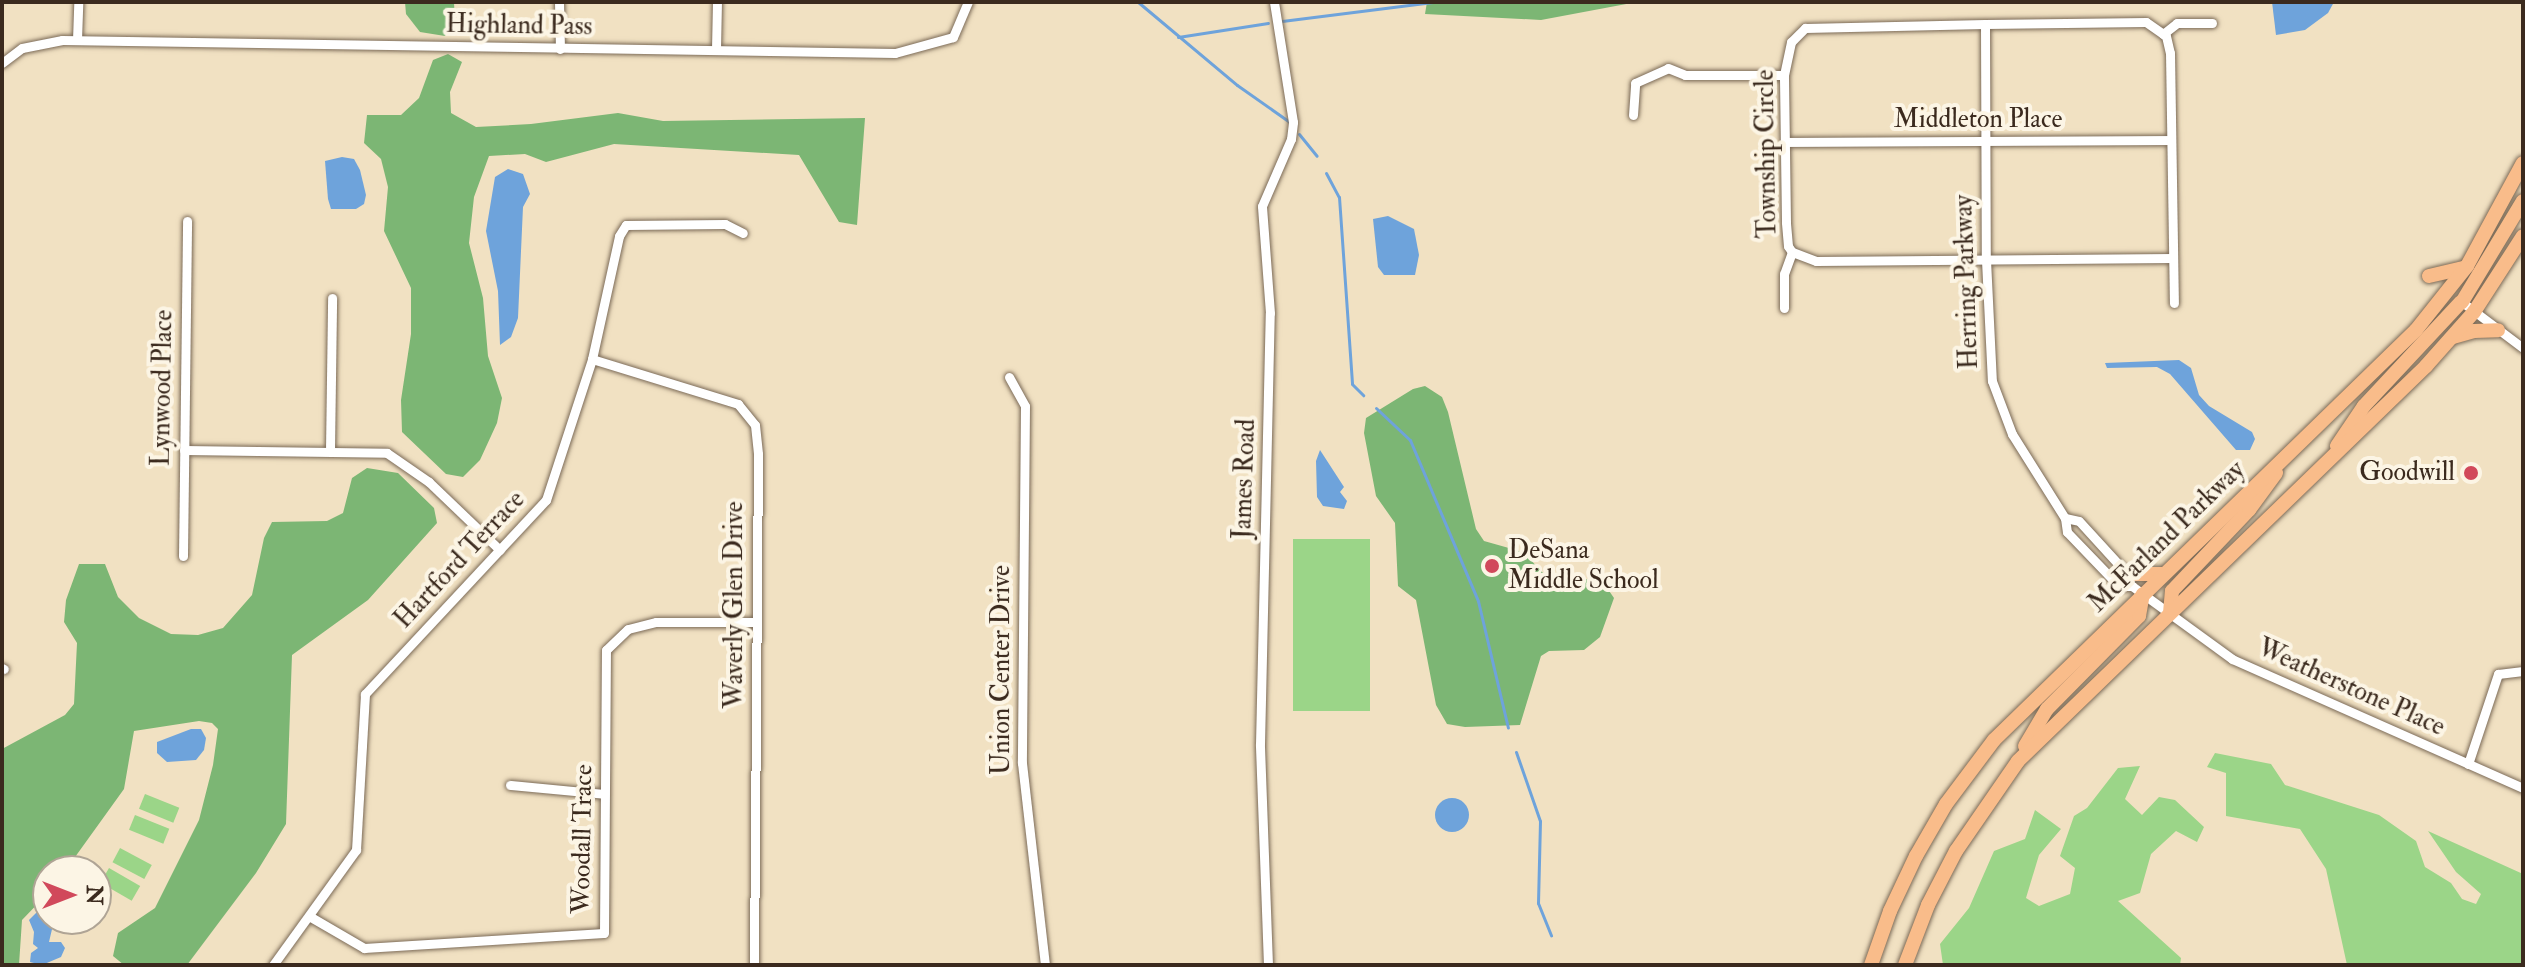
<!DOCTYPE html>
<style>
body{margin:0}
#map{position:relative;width:2525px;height:967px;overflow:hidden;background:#f1e1c2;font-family:"IM FELL Double Pica",serif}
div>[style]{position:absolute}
.green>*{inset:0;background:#9bd588;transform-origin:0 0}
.forest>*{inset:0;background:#7cb674}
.water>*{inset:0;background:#6ea3db}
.round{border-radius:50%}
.stream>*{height:3px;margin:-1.5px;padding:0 1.5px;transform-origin:1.5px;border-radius:1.5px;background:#6ea3db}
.roads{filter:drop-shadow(0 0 2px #7b6a57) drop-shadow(0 0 2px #7b6a57)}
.minor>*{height:9px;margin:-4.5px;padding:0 4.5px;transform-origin:4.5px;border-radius:4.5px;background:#fff}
.primary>*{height:14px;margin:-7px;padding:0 7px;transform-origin:7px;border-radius:7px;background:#f9bc8a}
.dots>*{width:22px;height:22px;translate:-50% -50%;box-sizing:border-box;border:4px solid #fcf5e5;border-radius:50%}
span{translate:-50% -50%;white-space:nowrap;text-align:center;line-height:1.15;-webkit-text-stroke:8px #fcf5e5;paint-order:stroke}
.street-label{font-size:26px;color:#3b2a1e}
.poi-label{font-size:26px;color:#3b2a1e}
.right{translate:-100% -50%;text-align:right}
.left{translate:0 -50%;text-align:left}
.frame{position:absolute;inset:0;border:4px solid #3b2a1e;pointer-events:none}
.north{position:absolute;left:32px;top:855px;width:80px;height:80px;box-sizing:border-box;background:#fcf5e5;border:2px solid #afa495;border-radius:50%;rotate:90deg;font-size:22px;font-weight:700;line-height:32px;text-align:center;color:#3b2a1e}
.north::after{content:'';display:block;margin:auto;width:28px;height:36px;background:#d1495b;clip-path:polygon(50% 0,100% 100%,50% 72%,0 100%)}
</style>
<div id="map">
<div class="green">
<i style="left:1293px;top:539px;width:77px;height:172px"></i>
<i style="clip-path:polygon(2215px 753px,2271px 764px,2285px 785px,2379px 815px,2416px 841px,2425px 867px,2451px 883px,2462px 899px,2476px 904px,2481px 894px,2456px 872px,2428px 831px,2523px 874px,2523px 965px,2347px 965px,2326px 869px,2300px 829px,2226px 816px,2226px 773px,2207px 767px)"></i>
<i style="clip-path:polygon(2140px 766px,2125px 799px,2142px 815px,2159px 797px,2175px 800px,2204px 827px,2197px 842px,2176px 831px,2151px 854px,2140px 893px,2118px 901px,2181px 958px,2180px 965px,1943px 965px,1940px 944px,1969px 908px,1994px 851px,2025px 839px,2035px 810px,2061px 829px,2039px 855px,2026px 898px,2039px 906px,2070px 894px,2075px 868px,2060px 856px,2074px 816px,2087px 808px,2118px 768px)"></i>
<i style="left:145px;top:794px;width:37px;height:16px;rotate:22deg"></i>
<i style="left:135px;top:815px;width:37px;height:16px;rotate:22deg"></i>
<i style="left:120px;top:848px;width:36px;height:16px;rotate:28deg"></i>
<i style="left:109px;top:868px;width:36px;height:17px;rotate:30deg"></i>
</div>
<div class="forest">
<i style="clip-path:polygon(405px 2px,454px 2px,455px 24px,445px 36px,420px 32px,406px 14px)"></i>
<i style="clip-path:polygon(1427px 2px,1637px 2px,1541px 20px,1425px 14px)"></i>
<i style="clip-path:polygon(448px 54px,462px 62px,450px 92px,451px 113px,476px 127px,531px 124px,618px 113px,663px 121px,865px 118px,857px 225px,839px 222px,799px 155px,614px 144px,546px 162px,525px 154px,489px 156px,474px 197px,469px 243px,483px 298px,488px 356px,502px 398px,497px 423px,480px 460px,463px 477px,446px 474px,402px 432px,401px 400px,411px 334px,411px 288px,384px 231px,388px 187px,381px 159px,364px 143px,367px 115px,401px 115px,419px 98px,433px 60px)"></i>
<i style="clip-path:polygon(1425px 386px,1442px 397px,1448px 412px,1476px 529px,1484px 541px,1523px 552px,1547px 577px,1562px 582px,1579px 577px,1605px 585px,1614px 598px,1600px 637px,1584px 650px,1549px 651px,1541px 656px,1520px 725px,1465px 727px,1447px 724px,1436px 705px,1416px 600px,1398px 586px,1395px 523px,1376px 496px,1364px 433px,1366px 418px,1413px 389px)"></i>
<i style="clip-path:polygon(367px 468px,398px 473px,434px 508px,437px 523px,368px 600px,292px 655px,286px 824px,256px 873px,187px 965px,124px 965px,113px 956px,118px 933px,155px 908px,199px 820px,213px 765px,218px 729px,212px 723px,199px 721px,134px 731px,124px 789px,65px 871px,48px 871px,48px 893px,22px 920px,19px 965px,2px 965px,2px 749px,65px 715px,74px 704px,77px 643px,64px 622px,66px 600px,79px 564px,105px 564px,118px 597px,139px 618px,171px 634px,198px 635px,223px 628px,252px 595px,264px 538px,272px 522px,327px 521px,343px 513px,352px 478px)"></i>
</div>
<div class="water">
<i style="clip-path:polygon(2272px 2px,2334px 2px,2328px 13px,2305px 30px,2276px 35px)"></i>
<i style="clip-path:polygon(342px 157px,354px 159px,360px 170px,366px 195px,364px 204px,356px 209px,331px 209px,328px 199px,325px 161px)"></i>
<i style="clip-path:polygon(508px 169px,523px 174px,530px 194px,523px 207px,518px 318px,511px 337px,500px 345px,498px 291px,486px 231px,495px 177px)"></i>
<i style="clip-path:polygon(1388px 216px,1414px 229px,1419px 255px,1415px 275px,1384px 275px,1378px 267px,1373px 219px)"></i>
<i style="clip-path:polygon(2179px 360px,2191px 368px,2199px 395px,2209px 406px,2252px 432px,2255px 439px,2250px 450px,2236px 450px,2170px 374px,2157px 367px,2107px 368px,2105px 363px)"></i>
<i style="clip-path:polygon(1320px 450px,1344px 487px,1340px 492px,1347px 501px,1344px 509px,1323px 506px,1317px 497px,1316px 461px)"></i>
<i style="clip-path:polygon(191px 729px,201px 729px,206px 738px,204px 750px,196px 760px,167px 762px,157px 753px,157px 742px)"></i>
<i class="round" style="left:1435px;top:798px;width:34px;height:34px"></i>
<i style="clip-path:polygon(37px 912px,45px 915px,53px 925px,49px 942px,61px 942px,65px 948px,61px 957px,42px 965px,30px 962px,31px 953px,38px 948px,33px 944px,34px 932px,29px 920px)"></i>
</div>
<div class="stream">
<i style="left:1138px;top:2px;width:129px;rotate:40deg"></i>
<i style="left:1237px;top:85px;width:66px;rotate:35.1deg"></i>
<i style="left:1282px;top:21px;width:152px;rotate:-7.2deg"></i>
<i style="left:1178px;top:37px;width:91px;rotate:-8.8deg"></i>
<i style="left:1299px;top:134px;width:28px;rotate:51deg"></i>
<i style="left:1326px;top:173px;width:27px;rotate:62deg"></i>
<i style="left:1339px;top:197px;width:187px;rotate:86deg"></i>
<i style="left:1352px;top:384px;width:16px;rotate:45deg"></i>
<i style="left:1376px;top:408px;width:47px;rotate:43.3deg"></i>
<i style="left:1410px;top:440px;width:175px;rotate:67.1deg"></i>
<i style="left:1478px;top:601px;width:130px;rotate:76.7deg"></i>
<i style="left:1516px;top:752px;width:73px;rotate:70.8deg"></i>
<i style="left:1540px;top:821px;width:82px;rotate:91.4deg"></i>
<i style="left:1538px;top:903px;width:35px;rotate:68deg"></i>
</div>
<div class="roads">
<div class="minor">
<i style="left:559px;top:2px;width:47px;rotate:88.8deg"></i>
<i style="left:1985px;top:24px;width:236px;rotate:89.8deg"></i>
<i style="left:1986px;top:260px;width:121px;rotate:87.2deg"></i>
<i style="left:1992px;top:381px;width:57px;rotate:69.3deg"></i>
<i style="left:2012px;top:434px;width:99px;rotate:57.8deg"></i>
<i style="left:2065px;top:518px;width:14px;rotate:82deg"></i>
<i style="left:2067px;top:532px;width:75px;rotate:46.1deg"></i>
<i style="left:2119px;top:586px;width:13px"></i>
<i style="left:2132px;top:586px;width:124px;rotate:36.1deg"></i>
<i style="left:2232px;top:659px;width:318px;rotate:23.9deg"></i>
<i style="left:2163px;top:34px;width:18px;rotate:-38deg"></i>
<i style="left:2177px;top:23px;width:35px"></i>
<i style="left:77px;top:40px;width:38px;rotate:-88deg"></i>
<i style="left:716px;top:49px;width:47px;rotate:-88.8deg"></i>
<i style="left:2px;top:63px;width:25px;rotate:-37deg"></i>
<i style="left:22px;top:48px;width:41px;rotate:-11.3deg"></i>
<i style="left:62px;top:40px;width:833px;rotate:0.89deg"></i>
<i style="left:895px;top:53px;width:60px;rotate:-15.4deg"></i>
<i style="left:953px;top:37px;width:38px;rotate:-67deg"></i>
<i style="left:1633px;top:115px;width:32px;rotate:-86deg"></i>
<i style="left:1635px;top:83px;width:36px;rotate:-24deg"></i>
<i style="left:1668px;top:68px;width:18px;rotate:22deg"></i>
<i style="left:1685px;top:75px;width:99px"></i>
<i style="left:1785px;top:142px;width:386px;rotate:-0.3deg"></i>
<i style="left:2173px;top:258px;width:357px;rotate:179.5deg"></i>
<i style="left:1816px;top:261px;width:26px;rotate:-159deg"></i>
<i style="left:1792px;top:252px;width:7px;rotate:-124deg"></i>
<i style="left:1788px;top:246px;width:24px;rotate:-95deg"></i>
<i style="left:1786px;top:222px;width:147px;rotate:-90.8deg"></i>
<i style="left:1784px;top:75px;width:34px;rotate:-78deg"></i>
<i style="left:1791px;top:42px;width:20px;rotate:-45deg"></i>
<i style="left:1805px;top:28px;width:180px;rotate:-1.3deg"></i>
<i style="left:1985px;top:24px;width:161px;rotate:-0.7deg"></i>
<i style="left:2146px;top:22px;width:24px;rotate:35deg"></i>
<i style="left:2166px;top:36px;width:17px;rotate:77deg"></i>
<i style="left:2170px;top:53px;width:250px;rotate:89.1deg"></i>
<i style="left:2462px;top:302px;width:76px;rotate:37deg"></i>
<i style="left:1784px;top:308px;width:34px;rotate:-90deg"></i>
<i style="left:1784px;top:274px;width:23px;rotate:-70deg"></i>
<i style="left:592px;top:359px;width:153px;rotate:17.1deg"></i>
<i style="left:738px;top:404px;width:27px;rotate:51deg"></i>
<i style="left:755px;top:425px;width:29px;rotate:84deg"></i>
<i style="left:758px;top:454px;width:511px;rotate:90.45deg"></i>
<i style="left:1009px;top:377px;width:33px;rotate:61deg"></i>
<i style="left:1025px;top:406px;width:357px;rotate:90.5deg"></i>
<i style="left:1022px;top:763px;width:203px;rotate:83.5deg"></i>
<i style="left:184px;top:450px;width:203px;rotate:0.8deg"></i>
<i style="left:387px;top:453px;width:51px;rotate:34.6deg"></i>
<i style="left:429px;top:482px;width:98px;rotate:43.8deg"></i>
<i style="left:330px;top:450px;width:152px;rotate:-89.2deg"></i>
<i style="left:2065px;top:518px;width:14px;rotate:12deg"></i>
<i style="left:2079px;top:521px;width:77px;rotate:47.6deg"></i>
<i style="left:183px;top:556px;width:335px;rotate:-89.3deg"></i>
<i style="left:2px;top:668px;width:2px;rotate:27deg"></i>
<i style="left:2468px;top:764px;width:95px;rotate:-71.6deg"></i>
<i style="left:2498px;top:674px;width:25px;rotate:-7deg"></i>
<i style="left:510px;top:785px;width:95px;rotate:5.4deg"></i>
<i style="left:309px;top:916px;width:64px;rotate:30.2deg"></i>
<i style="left:364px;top:948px;width:240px;rotate:-3.6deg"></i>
<i style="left:604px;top:933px;width:283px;rotate:-89.6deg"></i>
<i style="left:606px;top:650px;width:30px;rotate:-44deg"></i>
<i style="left:628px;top:629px;width:29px;rotate:-14deg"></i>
<i style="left:656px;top:622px;width:101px"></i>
<i style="left:273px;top:965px;width:142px;rotate:-54.2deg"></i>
<i style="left:356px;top:850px;width:156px;rotate:-86.7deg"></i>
<i style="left:365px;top:694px;width:265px;rotate:-47deg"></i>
<i style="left:546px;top:500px;width:148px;rotate:-71.9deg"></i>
<i style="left:592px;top:359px;width:126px;rotate:-77.6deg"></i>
<i style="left:619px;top:236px;width:13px;rotate:-58deg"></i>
<i style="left:626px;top:225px;width:99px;rotate:-0.6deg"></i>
<i style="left:725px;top:224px;width:20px;rotate:27deg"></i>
<i style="left:1268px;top:965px;width:221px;rotate:-92.1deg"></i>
<i style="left:1260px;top:744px;width:431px;rotate:-88.7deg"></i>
<i style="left:1270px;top:313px;width:107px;rotate:-94.3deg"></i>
<i style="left:1262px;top:206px;width:73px;rotate:-66.6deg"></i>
<i style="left:1291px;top:139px;width:17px;rotate:-83deg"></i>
<i style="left:1293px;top:122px;width:121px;rotate:-99deg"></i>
</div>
<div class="primary">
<i style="left:2429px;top:276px;width:37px;rotate:-13deg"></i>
<i style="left:2462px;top:302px;width:118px;rotate:-58.9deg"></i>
<i style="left:2453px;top:337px;width:22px;rotate:-16deg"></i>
<i style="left:2474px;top:331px;width:24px;rotate:-2deg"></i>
<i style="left:2337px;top:446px;width:48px;rotate:-56deg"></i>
<i style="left:2364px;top:406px;width:142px;rotate:-47deg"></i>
<i style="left:2131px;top:574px;width:32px"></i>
<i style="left:2170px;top:613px;width:22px;rotate:-85deg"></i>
<i style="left:2172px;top:591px;width:112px;rotate:-46.5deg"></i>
<i style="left:2249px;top:510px;width:46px;rotate:-53.9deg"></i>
<i style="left:2025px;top:746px;width:43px;rotate:-59.3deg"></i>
<i style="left:2047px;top:709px;width:131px;rotate:-45.3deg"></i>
<i style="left:2139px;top:616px;width:22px;rotate:-80deg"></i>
<i style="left:1871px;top:965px;width:57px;rotate:-70.6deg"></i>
<i style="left:1890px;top:911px;width:61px;rotate:-64.7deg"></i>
<i style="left:1916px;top:856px;width:60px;rotate:-60deg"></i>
<i style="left:1946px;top:804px;width:80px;rotate:-53.1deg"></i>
<i style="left:1994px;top:740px;width:588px;rotate:-44.17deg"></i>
<i style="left:2416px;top:330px;width:82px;rotate:-51.4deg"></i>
<i style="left:2467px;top:266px;width:117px;rotate:-61.5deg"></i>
<i style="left:1905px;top:965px;width:64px;rotate:-69deg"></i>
<i style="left:1928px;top:905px;width:61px;rotate:-62.6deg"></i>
<i style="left:1956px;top:851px;width:109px;rotate:-55.4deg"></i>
<i style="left:2018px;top:761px;width:568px;rotate:-44.07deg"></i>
<i style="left:2426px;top:366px;width:72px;rotate:-48.4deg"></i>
<i style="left:2474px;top:312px;width:90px;rotate:-57.2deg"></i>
</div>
</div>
<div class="dots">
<i style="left:2471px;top:473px;background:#d1495b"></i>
<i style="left:1492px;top:566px;background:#d1495b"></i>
</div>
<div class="street-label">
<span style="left:519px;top:26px;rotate:1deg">Highland Pass</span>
<span style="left:1978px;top:120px">Middleton Place</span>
<span style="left:1767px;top:154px;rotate:-91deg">Township Circle</span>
<span style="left:1967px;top:282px;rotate:-92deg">Herring Parkway</span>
<span style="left:163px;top:388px;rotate:-89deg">Lynwood Place</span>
<span style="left:1245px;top:479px;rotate:-88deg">James Road</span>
<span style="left:2167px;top:537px;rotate:-44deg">McFarland Parkway</span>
<span style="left:460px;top:560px;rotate:-47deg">Hartford Terrace</span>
<span style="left:735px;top:605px;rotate:-90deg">Waverly Glen Drive</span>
<span style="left:1002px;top:670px;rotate:-90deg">Union Center Drive</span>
<span style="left:2351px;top:688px;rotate:24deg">Weatherstone Place</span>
<span style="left:583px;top:839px;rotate:-89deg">Woodall Trace</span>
</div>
<div class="poi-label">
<span class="right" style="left:2455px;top:473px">Goodwill</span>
<span class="left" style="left:1508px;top:566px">DeSana<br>Middle School</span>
</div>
<div class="frame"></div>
<div class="north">N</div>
</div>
